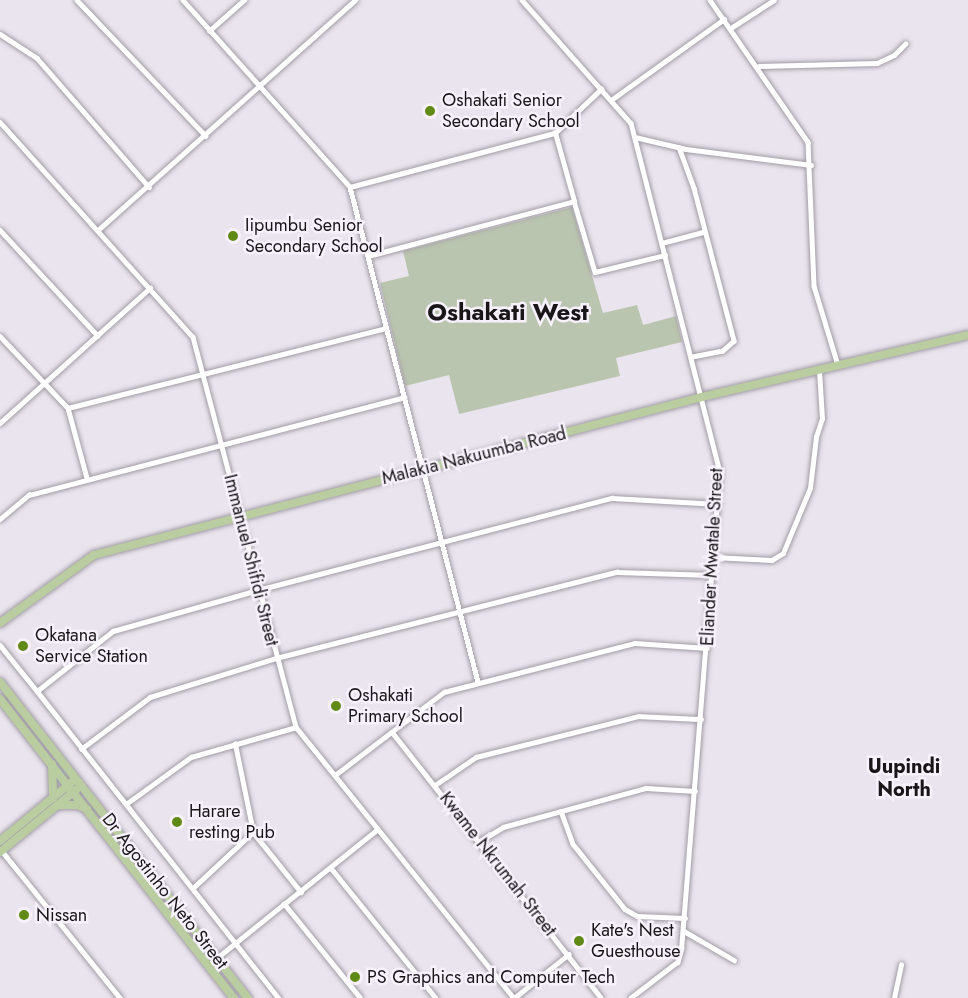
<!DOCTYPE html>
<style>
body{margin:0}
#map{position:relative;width:968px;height:998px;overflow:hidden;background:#eae4ee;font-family:Jost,sans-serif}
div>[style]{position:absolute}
.green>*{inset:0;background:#bac5af}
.roads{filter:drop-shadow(0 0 2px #a29ca6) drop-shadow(0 0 2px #a29ca6)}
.street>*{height:4.5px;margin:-2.25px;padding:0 2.25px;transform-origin:2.25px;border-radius:2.25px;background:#fff}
.primary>*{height:8px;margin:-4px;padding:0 4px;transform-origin:4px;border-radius:4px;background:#bacda1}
.dots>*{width:16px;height:16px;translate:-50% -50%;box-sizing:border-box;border:3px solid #f7f1fc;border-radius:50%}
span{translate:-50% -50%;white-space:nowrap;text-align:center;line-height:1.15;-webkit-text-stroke:5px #f7f1fc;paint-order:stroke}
.poi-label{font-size:18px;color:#19161a}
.left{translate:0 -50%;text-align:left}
.street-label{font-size:18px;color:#19161a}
.neighbourhood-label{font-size:20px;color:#19161a;font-weight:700}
.district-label{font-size:24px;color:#19161a;font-weight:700}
</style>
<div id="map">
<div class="green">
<i style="clip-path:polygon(572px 207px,603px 313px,637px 305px,643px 325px,676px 316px,682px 342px,616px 358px,620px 376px,459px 414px,449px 375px,405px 386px,380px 283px,409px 276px,403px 251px)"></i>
</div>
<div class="roads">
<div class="street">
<i style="left:77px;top:0;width:187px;rotate:46.5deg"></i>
<i style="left:183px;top:0;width:251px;rotate:48.2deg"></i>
<i style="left:350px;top:187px;width:511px;rotate:75.5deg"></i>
<i style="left:522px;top:0;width:164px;rotate:48.5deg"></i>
<i style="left:631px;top:123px;width:359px;rotate:75.7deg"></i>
<i style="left:720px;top:471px;width:479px;rotate:94.6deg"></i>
<i style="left:682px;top:948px;width:15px;rotate:106deg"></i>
<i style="left:678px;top:962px;width:59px;rotate:142.5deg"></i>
<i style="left:710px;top:0;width:173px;rotate:55.4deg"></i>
<i style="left:808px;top:142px;width:144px;rotate:87.6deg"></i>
<i style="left:814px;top:286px;width:83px;rotate:73.1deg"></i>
<i style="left:731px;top:28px;width:51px;rotate:-33.1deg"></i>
<i style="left:209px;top:31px;width:47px;rotate:-41.5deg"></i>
<i style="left:0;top:34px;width:44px;rotate:33deg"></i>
<i style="left:37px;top:58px;width:171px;rotate:49deg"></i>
<i style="left:759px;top:66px;width:118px;rotate:-1.5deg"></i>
<i style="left:877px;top:63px;width:19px;rotate:-25deg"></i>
<i style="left:894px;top:55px;width:16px;rotate:-45deg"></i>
<i style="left:611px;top:100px;width:139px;rotate:-35.6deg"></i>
<i style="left:0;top:122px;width:289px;rotate:48.1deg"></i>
<i style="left:193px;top:337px;width:403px;rotate:75.2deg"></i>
<i style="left:296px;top:727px;width:348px;rotate:51.2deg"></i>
<i style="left:635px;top:137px;width:52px;rotate:13.2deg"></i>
<i style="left:686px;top:149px;width:126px;rotate:7.3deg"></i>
<i style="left:679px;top:147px;width:44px;rotate:69.9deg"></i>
<i style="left:694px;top:188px;width:158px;rotate:75.3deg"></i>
<i style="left:734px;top:341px;width:15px;rotate:138deg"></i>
<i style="left:723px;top:351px;width:32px;rotate:169deg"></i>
<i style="left:350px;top:187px;width:212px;rotate:-14.8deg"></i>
<i style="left:555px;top:133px;width:64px;rotate:-43.7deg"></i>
<i style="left:574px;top:201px;width:74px;rotate:73.5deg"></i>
<i style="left:595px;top:272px;width:72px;rotate:-13.7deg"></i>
<i style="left:0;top:230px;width:144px;rotate:47.2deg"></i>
<i style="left:98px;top:230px;width:345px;rotate:-41.8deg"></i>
<i style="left:662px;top:243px;width:42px;rotate:-15deg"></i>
<i style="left:368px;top:256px;width:213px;rotate:-14.9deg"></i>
<i style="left:574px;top:201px;width:71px;rotate:-105.6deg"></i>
<i style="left:0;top:336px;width:99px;rotate:46.6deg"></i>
<i style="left:68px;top:408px;width:328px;rotate:-14.1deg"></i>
<i style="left:68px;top:408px;width:73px;rotate:74.8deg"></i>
<i style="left:0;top:423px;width:202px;rotate:-42deg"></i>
<i style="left:0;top:519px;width:38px;rotate:-40deg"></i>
<i style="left:29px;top:495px;width:388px;rotate:-14.6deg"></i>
<i style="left:713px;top:557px;width:59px;rotate:2.9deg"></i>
<i style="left:772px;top:560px;width:13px;rotate:-32deg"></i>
<i style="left:783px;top:553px;width:70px;rotate:-67.4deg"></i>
<i style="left:810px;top:488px;width:51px;rotate:-83.3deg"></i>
<i style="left:816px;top:437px;width:19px;rotate:-72deg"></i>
<i style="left:822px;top:419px;width:49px;rotate:-93.5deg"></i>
<i style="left:0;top:645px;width:59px;rotate:51.2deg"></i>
<i style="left:37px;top:691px;width:97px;rotate:-38.3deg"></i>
<i style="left:113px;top:631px;width:151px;rotate:-15.8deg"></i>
<i style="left:258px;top:590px;width:366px;rotate:-14.6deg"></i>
<i style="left:612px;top:498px;width:106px;rotate:3.2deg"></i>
<i style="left:37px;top:691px;width:391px;rotate:51.8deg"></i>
<i style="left:392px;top:732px;width:338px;rotate:51.8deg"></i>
<i style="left:81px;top:749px;width:86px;rotate:-37deg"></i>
<i style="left:150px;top:697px;width:132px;rotate:-17.2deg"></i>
<i style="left:276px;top:658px;width:352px;rotate:-14.2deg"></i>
<i style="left:617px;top:572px;width:95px;rotate:1.8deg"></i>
<i style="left:335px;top:775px;width:137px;rotate:-37.3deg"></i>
<i style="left:444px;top:692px;width:197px;rotate:-14.4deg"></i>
<i style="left:635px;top:643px;width:72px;rotate:4deg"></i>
<i style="left:435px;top:785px;width:50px;rotate:-34.3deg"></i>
<i style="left:476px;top:757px;width:168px;rotate:-14.1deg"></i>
<i style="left:639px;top:716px;width:62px;rotate:2.8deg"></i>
<i style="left:126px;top:804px;width:80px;rotate:-35.9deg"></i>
<i style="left:191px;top:757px;width:109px;rotate:-15.9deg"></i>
<i style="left:561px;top:811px;width:35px;rotate:70deg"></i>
<i style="left:573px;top:844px;width:83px;rotate:51.3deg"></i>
<i style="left:625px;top:909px;width:14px;rotate:30deg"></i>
<i style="left:637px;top:916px;width:48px;rotate:2.4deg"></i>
<i style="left:253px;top:832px;width:77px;rotate:51.3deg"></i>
<i style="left:480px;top:841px;width:27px;rotate:-31deg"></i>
<i style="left:503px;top:827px;width:148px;rotate:-15.3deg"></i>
<i style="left:646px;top:788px;width:49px;rotate:3.5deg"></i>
<i style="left:2px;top:851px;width:189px;rotate:51.2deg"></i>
<i style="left:331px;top:868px;width:167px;rotate:51.1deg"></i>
<i style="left:193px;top:888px;width:82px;rotate:-43deg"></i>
<i style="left:253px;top:832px;width:90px;rotate:-101.6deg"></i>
<i style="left:684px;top:931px;width:58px;rotate:30.1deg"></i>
<i style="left:208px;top:965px;width:97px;rotate:-38.8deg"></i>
<i style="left:360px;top:998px;width:121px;rotate:-129deg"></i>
<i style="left:284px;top:904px;width:120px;rotate:-38.6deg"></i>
<i style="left:514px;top:998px;width:70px;rotate:-38.7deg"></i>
<i style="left:894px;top:998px;width:34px;rotate:-78deg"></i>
</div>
<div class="primary">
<i style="left:0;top:623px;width:116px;rotate:-35.9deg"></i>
<i style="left:94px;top:555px;width:628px;rotate:-14.57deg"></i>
<i style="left:702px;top:397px;width:273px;rotate:-13.1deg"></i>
<i style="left:0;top:682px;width:402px;rotate:51.9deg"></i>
<i style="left:0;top:699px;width:380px;rotate:52deg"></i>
<i style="left:52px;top:764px;width:34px;rotate:88deg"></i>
<i style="left:58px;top:805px;width:20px"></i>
<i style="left:78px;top:805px;width:10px;rotate:24deg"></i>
<i style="left:0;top:841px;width:94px;rotate:-39.4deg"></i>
<i style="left:0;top:852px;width:99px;rotate:-39.3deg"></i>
</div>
</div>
<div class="dots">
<i style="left:430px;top:111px;background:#618915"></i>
<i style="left:233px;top:236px;background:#618915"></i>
<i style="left:23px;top:646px;background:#618915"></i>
<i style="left:336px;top:706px;background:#618915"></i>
<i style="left:177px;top:822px;background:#618915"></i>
<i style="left:24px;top:915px;background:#618915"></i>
<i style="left:579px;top:941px;background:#618915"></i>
<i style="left:355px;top:977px;background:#618915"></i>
</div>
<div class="poi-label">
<span class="left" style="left:442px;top:111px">Oshakati Senior<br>Secondary School</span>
<span class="left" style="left:245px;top:236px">Iipumbu Senior<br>Secondary School</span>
<span class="left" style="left:35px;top:646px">Okatana<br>Service Station</span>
<span class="left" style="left:348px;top:706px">Oshakati<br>Primary School</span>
<span class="left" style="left:189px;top:822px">Harare<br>resting Pub</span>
<span class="left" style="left:36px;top:915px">Nissan</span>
<span class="left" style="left:591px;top:941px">Kate's Nest<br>Guesthouse</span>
<span class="left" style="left:367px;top:977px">PS Graphics and Computer Tech</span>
</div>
<div class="street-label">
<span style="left:474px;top:456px;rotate:-14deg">Malakia Nakuumba Road</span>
<span style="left:712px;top:557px;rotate:-87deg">Eliander Mwatale Street</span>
<span style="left:251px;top:560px;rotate:76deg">Immanuel Shifidi Street</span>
<span style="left:498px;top:864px;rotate:52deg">Kwame Nkrumah Street</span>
<span style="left:165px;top:891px;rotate:52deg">Dr Agostinho Neto Street</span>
</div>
<div class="neighbourhood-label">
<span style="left:904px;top:778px">Uupindi<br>North</span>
</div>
<div class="district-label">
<span style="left:508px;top:312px">Oshakati West</span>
</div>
</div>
